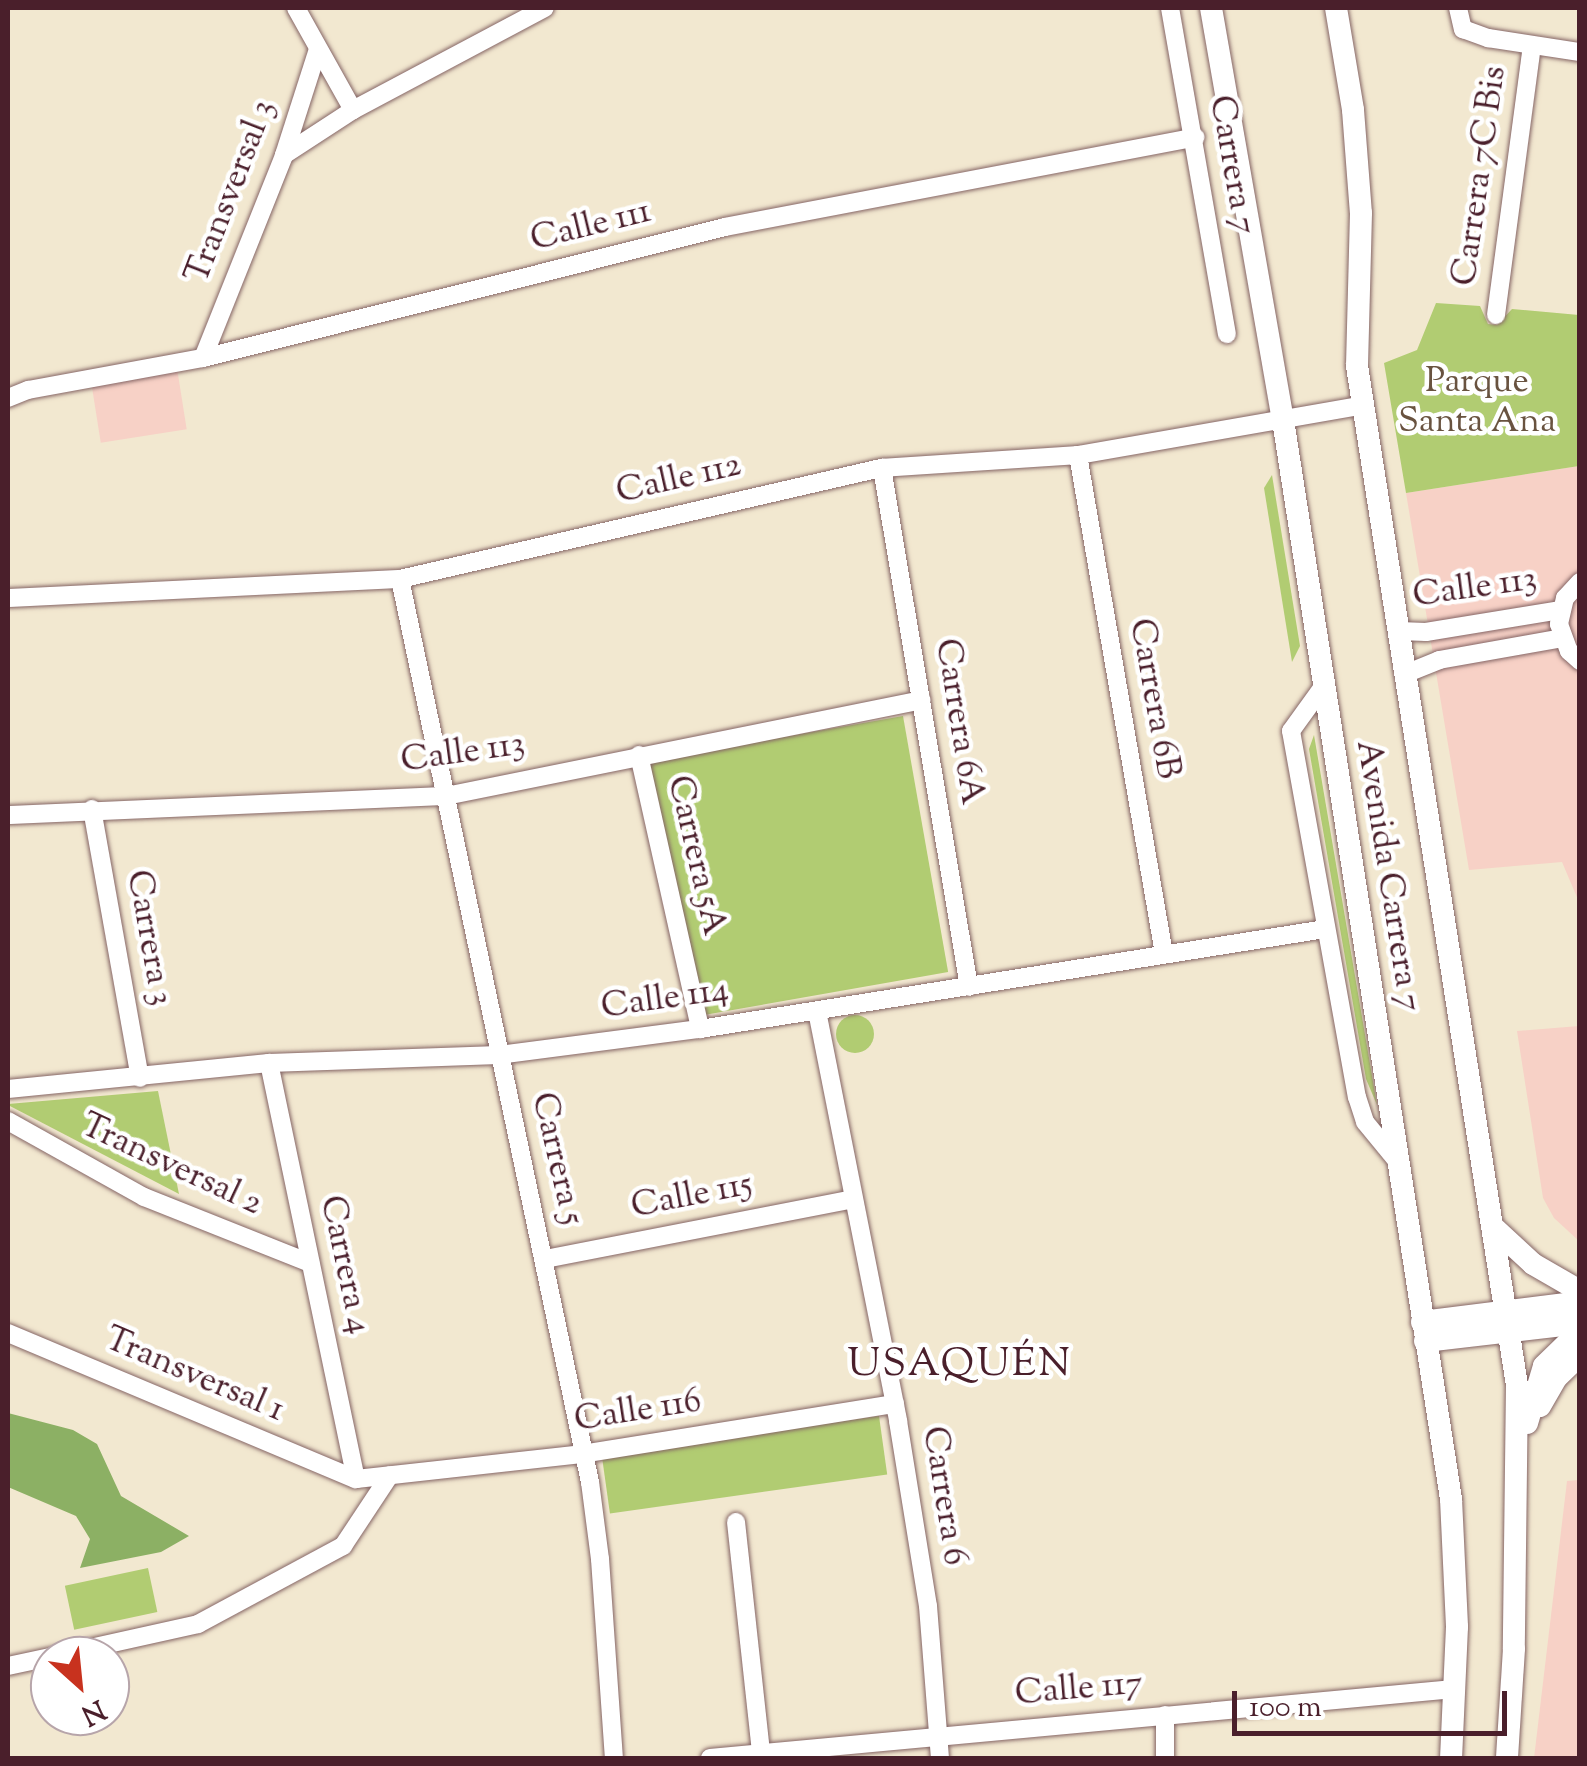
<!DOCTYPE html>
<meta charset="utf-8">
<style>
body{margin:0}
#map{position:relative;width:1587px;height:1766px;overflow:hidden;background:#f2e8d0;font-family:"Sorts Mill Goudy",serif}
div>[style]{position:absolute}
.built>*{inset:0;background:#f7d1c6;transform-origin:0 0}
.green>*{inset:0;background:#b1cc72;transform-origin:0 0}
.round{border-radius:50%}
.forest>*{inset:0;background:#8cb064}
.roads{filter:drop-shadow(0 0 2px #856565) drop-shadow(0 0 2px #856565)}
.minor>*{height:18px;margin:-9px;padding:0 9px;transform-origin:9px;border-radius:9px;background:#fff}
.major>*{height:22px;margin:-11px;padding:0 11px;transform-origin:11px;border-radius:11px;background:#fff}
span{translate:-50% -50%;white-space:nowrap;text-align:center;line-height:1.15;-webkit-text-stroke:9px #fff;paint-order:stroke}
.street-label{font-size:35px;color:#4a1f2b}
.park-label{font-size:35px;color:#695340}
.quarter-label{font-size:40px;color:#4a1f2b;letter-spacing:2.5px}
.frame{position:absolute;inset:0;border:10px solid #4a1f2b;pointer-events:none}
.north{position:absolute;left:30px;top:1636px;width:100px;height:100px;box-sizing:border-box;background:#fff;border:2px solid #b7a5aa;border-radius:50%;rotate:153deg;font-size:28px;font-weight:700;line-height:40px;text-align:center;color:#4a1f2b}
.north::after{content:'';display:block;margin:auto;width:35px;height:45px;background:#c8321e;clip-path:polygon(50% 0,100% 100%,50% 72%,0 100%)}
.scale{position:absolute;left:1232px;top:1691px;width:275px;height:45px;box-sizing:border-box;border:5px solid #4a1f2b;border-top:0;padding-left:12px;font-size:30px;line-height:35px;white-space:nowrap;color:#4a1f2b;-webkit-text-stroke:8px #fff;paint-order:stroke}
</style>
<div id="map">
<div class="built">
<i style="left:177px;top:368px;width:62px;height:87px;rotate:81deg"></i>
<i style="clip-path:polygon(1579px 466px,1579px 902px,1562px 862px,1469px 870px,1406px 493px)"></i>
<i style="clip-path:polygon(1579px 1026px,1580px 1026px,1579px 1241px,1554px 1218px,1543px 1198px,1517px 1031px)"></i>
<i style="clip-path:polygon(1579px 1480px,1579px 1758px,1534px 1758px,1567px 1481px)"></i>
</div>
<div class="green">
<i style="clip-path:polygon(1436px 303px,1480px 306px,1488px 324px,1497px 325px,1512px 309px,1579px 315px,1579px 466px,1406px 493px,1384px 363px,1417px 350px)"></i>
<i style="clip-path:polygon(1272px 475px,1300px 646px,1292px 662px,1264px 488px)"></i>
<i style="left:903px;top:716px;width:260px;height:258px;rotate:80deg"></i>
<i style="clip-path:polygon(1314px 735px,1377px 1105px,1366px 1079px,1309px 749px)"></i>
<i class="round" style="left:836px;top:1015px;width:38px;height:38px"></i>
<i style="clip-path:polygon(158px 1091px,179px 1194px,8px 1105px,8px 1104px)"></i>
<i style="left:879px;top:1416px;width:59px;height:280px;rotate:82deg"></i>
<i style="left:148px;top:1568px;width:45px;height:85px;rotate:78deg"></i>
</div>
<div class="forest">
<i style="clip-path:polygon(8px 1413px,73px 1430px,97px 1444px,121px 1496px,189px 1536px,161px 1552px,80px 1568px,90px 1539px,76px 1516px,8px 1487px)"></i>
</div>
<div class="roads">
<div class="minor">
<i style="left:296px;top:8px;width:117px;rotate:60.8deg"></i>
<i style="left:1170px;top:8px;width:331px;rotate:80.1deg"></i>
<i style="left:1458px;top:8px;width:22px;rotate:77deg"></i>
<i style="left:1463px;top:29px;width:27px;rotate:20deg"></i>
<i style="left:1488px;top:38px;width:93px;rotate:8.7deg"></i>
<i style="left:284px;top:155px;width:82px;rotate:-33.1deg"></i>
<i style="left:353px;top:110px;width:217px;rotate:-28deg"></i>
<i style="left:1496px;top:315px;width:271px;rotate:-82.4deg"></i>
<i style="left:203px;top:358px;width:219px;rotate:-68.2deg"></i>
<i style="left:284px;top:155px;width:111px;rotate:-72.2deg"></i>
<i style="left:8px;top:398px;width:22px;rotate:-22deg"></i>
<i style="left:28px;top:390px;width:178px;rotate:-10.4deg"></i>
<i style="left:203px;top:358px;width:538px;rotate:-14.09deg"></i>
<i style="left:725px;top:227px;width:479px;rotate:-10.8deg"></i>
<i style="left:1078px;top:455px;width:506px;rotate:80.22deg"></i>
<i style="left:882px;top:468px;width:526px;rotate:80.48deg"></i>
<i style="left:400px;top:579px;width:923px;rotate:78.12deg"></i>
<i style="left:590px;top:1482px;width:78px;rotate:82.6deg"></i>
<i style="left:600px;top:1559px;width:199px;rotate:86deg"></i>
<i style="left:1580px;top:582px;width:22px;rotate:133deg"></i>
<i style="left:1565px;top:598px;width:27px;rotate:103deg"></i>
<i style="left:1559px;top:624px;width:29px;rotate:70deg"></i>
<i style="left:1569px;top:651px;width:15px;rotate:42deg"></i>
<i style="left:8px;top:598px;width:392px;rotate:-2.8deg"></i>
<i style="left:400px;top:579px;width:495px;rotate:-13deg"></i>
<i style="left:882px;top:468px;width:196px;rotate:-3.8deg"></i>
<i style="left:1078px;top:455px;width:290px;rotate:-9.9deg"></i>
<i style="left:1399px;top:631px;width:27px;rotate:2deg"></i>
<i style="left:1426px;top:632px;width:137px;rotate:-9.3deg"></i>
<i style="left:1405px;top:674px;width:37px;rotate:-22deg"></i>
<i style="left:1439px;top:660px;width:125px;rotate:-10.1deg"></i>
<i style="left:1322px;top:688px;width:53px;rotate:125.8deg"></i>
<i style="left:1291px;top:731px;width:372px;rotate:79.8deg"></i>
<i style="left:1357px;top:1097px;width:26px;rotate:72deg"></i>
<i style="left:1365px;top:1122px;width:50px;rotate:50.6deg"></i>
<i style="left:639px;top:755px;width:281px;rotate:77.4deg"></i>
<i style="left:92px;top:809px;width:273px;rotate:79.9deg"></i>
<i style="left:8px;top:815px;width:438px;rotate:-2.5deg"></i>
<i style="left:446px;top:796px;width:485px;rotate:-11.4deg"></i>
<i style="left:817px;top:1011px;width:418px;rotate:78.8deg"></i>
<i style="left:898px;top:1421px;width:187px;rotate:80.8deg"></i>
<i style="left:928px;top:1606px;width:152px;rotate:85.5deg"></i>
<i style="left:269px;top:1063px;width:425px;rotate:78.2deg"></i>
<i style="left:8px;top:1089px;width:262px;rotate:-5.7deg"></i>
<i style="left:269px;top:1063px;width:230px;rotate:-2deg"></i>
<i style="left:499px;top:1055px;width:203px;rotate:-7.4deg"></i>
<i style="left:700px;top:1029px;width:633px;rotate:-9.09deg"></i>
<i style="left:8px;top:1121px;width:156px;rotate:29.2deg"></i>
<i style="left:144px;top:1197px;width:179px;rotate:21.7deg"></i>
<i style="left:545px;top:1259px;width:314px;rotate:-11deg"></i>
<i style="left:8px;top:1333px;width:377px;rotate:22.8deg"></i>
<i style="left:356px;top:1479px;width:227px;rotate:-6.3deg"></i>
<i style="left:582px;top:1454px;width:317px;rotate:-9.1deg"></i>
<i style="left:736px;top:1522px;width:232px;rotate:83.8deg"></i>
<i style="left:54px;top:1656px;width:148px;rotate:-12.5deg"></i>
<i style="left:198px;top:1624px;width:165px;rotate:-28.3deg"></i>
<i style="left:343px;top:1546px;width:85px;rotate:-56.5deg"></i>
<i style="left:8px;top:1666px;width:43px;rotate:-12.1deg"></i>
<i style="left:710px;top:1758px;width:747px;rotate:-5.3deg"></i>
<i style="left:1165px;top:1758px;width:43px;rotate:-90deg"></i>
</div>
<div class="major">
<i style="left:1211px;top:8px;width:418px;rotate:80.1deg"></i>
<i style="left:1283px;top:420px;width:1092px;rotate:81.15deg"></i>
<i style="left:1451px;top:1499px;width:128px;rotate:87.3deg"></i>
<i style="left:1457px;top:1627px;width:131px;rotate:92.6deg"></i>
<i style="left:1336px;top:8px;width:103px;rotate:80.5deg"></i>
<i style="left:1353px;top:110px;width:103px;rotate:85.6deg"></i>
<i style="left:1361px;top:213px;width:153px;rotate:91.5deg"></i>
<i style="left:1357px;top:366px;width:1031px;rotate:81.08deg"></i>
<i style="left:1517px;top:1385px;width:264px;rotate:90.7deg"></i>
<i style="left:1514px;top:1649px;width:109px;rotate:93.7deg"></i>
<i style="left:1492px;top:1226px;width:56px;rotate:42.8deg"></i>
<i style="left:1533px;top:1264px;width:54px;rotate:29.9deg"></i>
<i style="left:1422px;top:1322px;width:159px;rotate:-7.2deg"></i>
<i style="left:1425px;top:1341px;width:156px;rotate:-6.6deg"></i>
<i style="left:1540px;top:1406px;width:34px;rotate:-60deg"></i>
<i style="left:1557px;top:1377px;width:32px;rotate:-44deg"></i>
<i style="left:1527px;top:1423px;width:59px;rotate:-73.4deg"></i>
<i style="left:1544px;top:1366px;width:50px;rotate:-44.2deg"></i>
</div>
</div>
<div class="street-label">
<span style="left:1231px;top:165px;rotate:80deg">Carrera 7</span>
<span style="left:1481px;top:176px;rotate:-82deg">Carrera 7C Bis</span>
<span style="left:232px;top:192px;rotate:-69deg">Transversal 3</span>
<span style="left:591px;top:227px;rotate:-14deg">Calle 111</span>
<span style="left:679px;top:480px;rotate:-13deg">Calle 112</span>
<span style="left:1475px;top:589px;rotate:-8deg">Calle 113</span>
<span style="left:1153px;top:699px;rotate:80deg">Carrera 6B</span>
<span style="left:958px;top:722px;rotate:81deg">Carrera 6A</span>
<span style="left:463px;top:754px;rotate:-8deg">Calle 113</span>
<span style="left:695px;top:856px;rotate:77deg">Carrera 5A</span>
<span style="left:1387px;top:876px;rotate:81deg">Avenida Carrera 7</span>
<span style="left:148px;top:938px;rotate:80deg">Carrera 3</span>
<span style="left:665px;top:1000px;rotate:-8deg">Calle 114</span>
<span style="left:556px;top:1159px;rotate:77deg">Carrera 5</span>
<span style="left:171px;top:1166px;rotate:25deg">Transversal 2</span>
<span style="left:692px;top:1197px;rotate:-11deg">Calle 115</span>
<span style="left:344px;top:1265px;rotate:78deg">Carrera 4</span>
<span style="left:194px;top:1376px;rotate:23deg">Transversal 1</span>
<span style="left:638px;top:1412px;rotate:-9deg">Calle 116</span>
<span style="left:943px;top:1496px;rotate:81deg">Carrera 6</span>
<span style="left:1079px;top:1690px;rotate:-5deg">Calle 117</span>
</div>
<div class="park-label">
<span style="left:1477px;top:403px">Parque<br>Santa Ana</span>
</div>
<div class="quarter-label">
<span style="left:960px;top:1366px">USAQUÉN</span>
</div>
<div class="frame"></div>
<div class="north">N</div>
<div class="scale">100 m</div>
</div>
